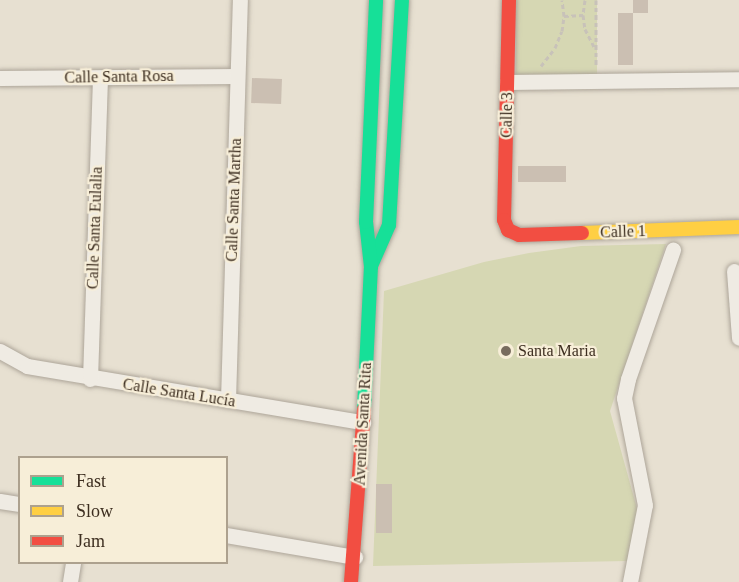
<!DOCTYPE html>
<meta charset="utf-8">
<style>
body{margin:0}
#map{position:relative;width:739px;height:582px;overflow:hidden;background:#e7e0d1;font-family:"Times New Roman",serif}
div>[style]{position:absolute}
.green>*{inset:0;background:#d6d7b3;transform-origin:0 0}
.building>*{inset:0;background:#cbbfb2;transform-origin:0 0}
.path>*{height:3px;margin-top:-1.5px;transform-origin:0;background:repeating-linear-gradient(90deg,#c8c2b9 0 4.5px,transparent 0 7.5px)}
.roads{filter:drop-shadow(0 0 2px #ada599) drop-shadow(0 0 2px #ada599)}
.street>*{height:15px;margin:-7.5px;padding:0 7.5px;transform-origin:7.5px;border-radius:7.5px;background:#efebe3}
.fast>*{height:14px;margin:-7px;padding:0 7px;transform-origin:7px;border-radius:7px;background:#16e098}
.slow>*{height:14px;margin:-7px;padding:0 7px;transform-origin:7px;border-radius:7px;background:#ffcf43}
.jam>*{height:14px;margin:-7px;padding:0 7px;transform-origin:7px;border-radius:7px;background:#f24e42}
.dots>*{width:16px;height:16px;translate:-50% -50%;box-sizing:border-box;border:3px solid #f7eed8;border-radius:50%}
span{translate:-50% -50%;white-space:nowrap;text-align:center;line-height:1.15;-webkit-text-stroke:4.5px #f7eed8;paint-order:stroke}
.street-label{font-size:16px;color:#3d2e20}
.poi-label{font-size:16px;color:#3d2e20}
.left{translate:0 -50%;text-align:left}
.legend{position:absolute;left:18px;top:456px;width:210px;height:108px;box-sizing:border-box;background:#f7eed8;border:2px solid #ada18e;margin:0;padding:8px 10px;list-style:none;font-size:18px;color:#3d2e20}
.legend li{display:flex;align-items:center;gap:12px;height:30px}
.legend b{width:30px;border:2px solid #ada18e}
</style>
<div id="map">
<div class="green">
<i style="left:516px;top:0;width:81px;height:76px"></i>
<i style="clip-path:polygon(666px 244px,610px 411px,638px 512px,627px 561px,373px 566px,384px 291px,484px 262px,529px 253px,581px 246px)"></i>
</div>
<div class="building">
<i style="left:633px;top:0;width:15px;height:13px"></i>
<i style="left:618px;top:13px;width:15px;height:52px"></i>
<i style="left:252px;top:78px;width:30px;height:25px;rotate:2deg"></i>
<i style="left:518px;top:166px;width:48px;height:16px"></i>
<i style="left:376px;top:484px;width:16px;height:49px"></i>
</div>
<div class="path">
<i style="left:585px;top:0;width:15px;rotate:98deg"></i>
<i style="left:583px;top:15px;width:14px;rotate:82deg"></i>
<i style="left:585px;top:29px;width:22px;rotate:63deg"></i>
<i style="left:596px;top:0;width:67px;rotate:90deg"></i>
<i style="left:564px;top:16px;width:19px;rotate:-3deg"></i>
<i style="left:541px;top:66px;width:23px;rotate:-52deg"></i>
<i style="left:555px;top:48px;width:18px;rotate:-68deg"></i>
<i style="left:562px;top:31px;width:15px;rotate:-82deg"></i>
<i style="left:564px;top:16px;width:16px;rotate:-97deg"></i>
</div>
<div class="roads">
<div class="street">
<i style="left:0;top:78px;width:237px;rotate:-0.5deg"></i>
<i style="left:507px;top:82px;width:232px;rotate:-0.7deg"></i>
<i style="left:734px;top:271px;width:67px;rotate:85.7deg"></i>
<i style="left:0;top:351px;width:31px;rotate:29deg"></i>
<i style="left:27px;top:366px;width:341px;rotate:9.5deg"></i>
<i style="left:90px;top:379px;width:301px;rotate:-88.1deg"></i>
<i style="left:228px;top:400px;width:400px;rotate:-88.3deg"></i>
<i style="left:0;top:501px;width:20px;rotate:9deg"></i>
<i style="left:226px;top:535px;width:131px;rotate:9.7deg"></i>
<i style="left:70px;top:582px;width:20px;rotate:-81deg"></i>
<i style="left:630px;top:582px;width:78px;rotate:-79deg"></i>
<i style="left:645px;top:505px;width:109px;rotate:-101.1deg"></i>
<i style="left:624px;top:398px;width:19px;rotate:-78deg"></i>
<i style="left:628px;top:379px;width:137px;rotate:-70.8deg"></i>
</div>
<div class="fast">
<i style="left:371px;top:266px;width:45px;rotate:-66.3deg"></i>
<i style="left:389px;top:225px;width:225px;rotate:-86.7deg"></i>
<i style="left:364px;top:409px;width:142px;rotate:-87.2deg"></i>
<i style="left:371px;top:267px;width:45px;rotate:-96.3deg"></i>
<i style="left:366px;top:222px;width:222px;rotate:-87.4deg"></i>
</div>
<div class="slow">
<i style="left:582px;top:233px;width:157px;rotate:-2.2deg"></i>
</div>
<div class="jam">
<i style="left:509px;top:0;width:220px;rotate:91.3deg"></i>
<i style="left:504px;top:220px;width:11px;rotate:68deg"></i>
<i style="left:508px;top:230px;width:12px;rotate:24deg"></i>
<i style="left:519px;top:235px;width:63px;rotate:-1.8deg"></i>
<i style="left:351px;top:582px;width:173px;rotate:-85.7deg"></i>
</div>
</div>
<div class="dots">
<i style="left:506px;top:351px;background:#786c5e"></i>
</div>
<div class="street-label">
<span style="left:119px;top:77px;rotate:-1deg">Calle Santa Rosa</span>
<span style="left:507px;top:115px;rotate:-89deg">Calle 3</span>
<span style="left:234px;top:200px;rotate:-88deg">Calle Santa Martha</span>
<span style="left:95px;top:228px;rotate:-88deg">Calle Santa Eulalia</span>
<span style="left:623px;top:232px;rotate:-2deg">Calle 1</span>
<span style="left:179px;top:393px;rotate:9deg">Calle Santa Lucía</span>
<span style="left:363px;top:424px;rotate:-87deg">Avenida Santa Rita</span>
</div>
<div class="poi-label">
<span class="left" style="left:518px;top:351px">Santa Maria</span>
</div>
<ul class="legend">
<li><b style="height:8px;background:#16e098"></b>Fast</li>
<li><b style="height:8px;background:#ffcf43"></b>Slow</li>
<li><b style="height:8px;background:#f24e42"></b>Jam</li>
</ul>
</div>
